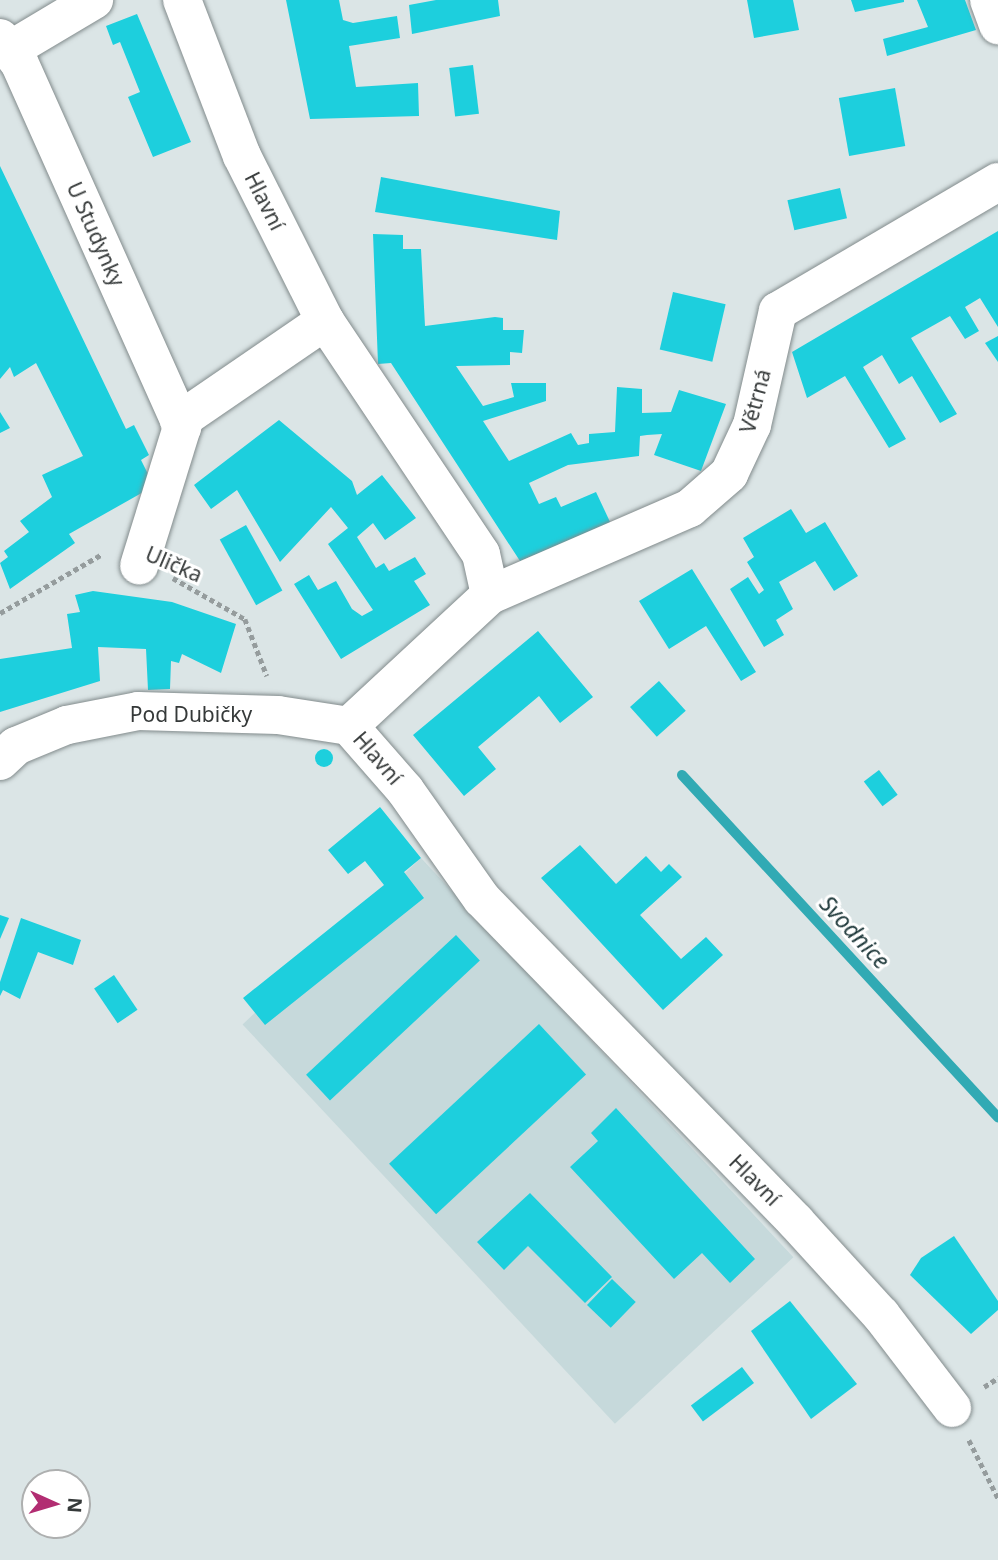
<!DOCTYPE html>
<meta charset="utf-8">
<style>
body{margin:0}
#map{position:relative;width:998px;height:1560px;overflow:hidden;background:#dbe5e6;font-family:"Noto Sans",sans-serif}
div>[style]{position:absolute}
.built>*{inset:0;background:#c6d9db;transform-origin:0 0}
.stream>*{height:10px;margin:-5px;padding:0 5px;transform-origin:5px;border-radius:5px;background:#31aab4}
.building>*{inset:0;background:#1dcfdd;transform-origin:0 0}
.round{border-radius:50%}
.path>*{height:4.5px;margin-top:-2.25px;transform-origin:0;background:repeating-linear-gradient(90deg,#959c9d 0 5px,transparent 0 8.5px)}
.roads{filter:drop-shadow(0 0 2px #828b8c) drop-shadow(0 0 2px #828b8c)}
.street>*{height:38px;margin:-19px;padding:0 19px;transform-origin:19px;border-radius:19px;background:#fff}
span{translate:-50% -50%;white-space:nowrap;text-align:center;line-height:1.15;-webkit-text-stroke:6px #fff;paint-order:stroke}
.street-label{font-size:21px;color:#353939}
.water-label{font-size:23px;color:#203a3c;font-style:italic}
.north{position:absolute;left:21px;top:1469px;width:70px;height:70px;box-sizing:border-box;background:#fff;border:2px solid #aeb0b0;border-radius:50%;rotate:94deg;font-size:19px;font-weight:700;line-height:28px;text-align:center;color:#353939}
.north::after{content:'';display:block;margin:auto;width:24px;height:32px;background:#b22d72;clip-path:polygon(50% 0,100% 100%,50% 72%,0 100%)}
</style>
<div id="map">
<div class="built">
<i style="left:421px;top:858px;width:546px;height:244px;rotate:47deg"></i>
</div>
<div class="stream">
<i style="left:682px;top:775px;width:466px;rotate:47.3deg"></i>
</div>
<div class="building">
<i style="clip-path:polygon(286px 0,339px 0,343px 20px,353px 23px,397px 16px,400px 38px,349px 46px,356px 87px,418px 83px,419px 116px,310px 119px)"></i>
<i style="clip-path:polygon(436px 0,498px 0,500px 16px,412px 34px,409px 5px)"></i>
<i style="clip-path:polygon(747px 0,793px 0,799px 30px,754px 38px)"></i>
<i style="clip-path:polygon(851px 0,904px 0,904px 2px,855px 12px)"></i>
<i style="clip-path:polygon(917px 0,965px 0,976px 30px,887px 56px,883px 39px,928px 27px)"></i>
<i style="clip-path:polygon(137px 14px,191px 142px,153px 157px,128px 97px,140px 92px,120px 42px,113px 45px,106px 26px)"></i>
<i style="left:473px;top:65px;width:49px;height:24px;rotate:83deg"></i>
<i style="left:895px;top:88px;width:59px;height:57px;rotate:80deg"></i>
<i style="clip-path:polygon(0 166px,126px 429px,134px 425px,149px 455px,141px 460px,154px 486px,69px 534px,75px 543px,10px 589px,0 563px,8px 557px,4px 551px,29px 532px,20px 521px,52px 497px,42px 475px,83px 456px,36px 363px,14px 377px,10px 367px,0 379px)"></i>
<i style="clip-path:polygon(381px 177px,560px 211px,557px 240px,375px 212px)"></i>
<i style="left:840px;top:188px;width:31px;height:54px;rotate:77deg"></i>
<i style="clip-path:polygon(998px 231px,998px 327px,980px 298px,965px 307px,979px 331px,965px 339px,950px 316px,911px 338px,957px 414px,940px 423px,912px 376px,899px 384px,882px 355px,863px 367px,906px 439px,889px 448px,845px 376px,807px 398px,792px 352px)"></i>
<i style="clip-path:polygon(373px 234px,403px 235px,403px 249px,421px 249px,425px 326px,495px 317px,503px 318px,503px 330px,524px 330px,522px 353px,510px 352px,510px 365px,456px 366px,483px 406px,514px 397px,511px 383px,546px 383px,546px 401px,483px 421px,509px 461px,571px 433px,578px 445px,589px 443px,589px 434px,615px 432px,617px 387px,642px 389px,642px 413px,671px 412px,679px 390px,726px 404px,701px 471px,654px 455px,662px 434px,647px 435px,640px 436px,639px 456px,568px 465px,529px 483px,539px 504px,556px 497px,561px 507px,596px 492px,611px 524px,520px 561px,391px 363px,378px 364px)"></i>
<i style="left:673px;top:292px;width:54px;height:59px;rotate:13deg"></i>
<i style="clip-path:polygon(998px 336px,998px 362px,985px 343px)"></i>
<i style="clip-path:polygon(0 412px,10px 428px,0 433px)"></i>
<i style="clip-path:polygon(279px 420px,352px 481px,357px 495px,382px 475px,416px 518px,385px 540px,373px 523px,357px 537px,376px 568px,384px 563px,389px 571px,415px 557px,426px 574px,414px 581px,430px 605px,341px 659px,294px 584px,309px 575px,318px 590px,336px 581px,352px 609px,362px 616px,373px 610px,328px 544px,348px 528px,331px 507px,280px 562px,237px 490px,211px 509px,194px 485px)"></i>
<i style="clip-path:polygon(791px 509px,806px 533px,825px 522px,858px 576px,834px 591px,815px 561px,779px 582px,793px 609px,776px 620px,784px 635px,764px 647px,730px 589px,748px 577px,759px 594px,764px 590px,747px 562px,754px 557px,743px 538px)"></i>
<i style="left:246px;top:525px;width:75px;height:30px;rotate:61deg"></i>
<i style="clip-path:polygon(692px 569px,756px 672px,741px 681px,706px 626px,669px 649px,639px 601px)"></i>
<i style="clip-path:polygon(93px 591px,172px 602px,236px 624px,221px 673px,182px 654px,179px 663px,171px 661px,170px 689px,148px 690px,146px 649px,98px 647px,100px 681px,0 712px,0 659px,72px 648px,67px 614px,80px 612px,75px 595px)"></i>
<i style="clip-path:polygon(538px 631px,593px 697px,560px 723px,539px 696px,478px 747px,496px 769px,464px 796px,413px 735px)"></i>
<i style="left:659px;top:681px;width:40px;height:39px;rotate:48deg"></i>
<i class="round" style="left:315px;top:749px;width:18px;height:18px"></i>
<i style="left:879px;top:770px;width:31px;height:19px;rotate:53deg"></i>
<i style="clip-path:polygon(380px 807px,421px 858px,404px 872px,424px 898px,265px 1025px,243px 998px,384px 885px,365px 861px,348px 874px,328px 850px)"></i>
<i style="clip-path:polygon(580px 845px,616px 884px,646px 856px,661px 872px,669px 864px,682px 877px,640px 915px,681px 959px,706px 937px,723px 955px,663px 1010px,541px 878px)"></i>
<i style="clip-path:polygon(0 915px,9px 918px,0 939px)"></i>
<i style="clip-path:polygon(21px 918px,81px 940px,73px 965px,38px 952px,20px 999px,3px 990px,0 996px,0 982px)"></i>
<i style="left:456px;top:935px;width:35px;height:205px;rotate:47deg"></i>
<i style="left:114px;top:975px;width:42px;height:24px;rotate:56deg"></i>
<i style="left:539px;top:1024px;width:69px;height:205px;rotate:47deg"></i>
<i style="clip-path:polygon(616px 1108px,755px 1259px,730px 1283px,702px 1253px,674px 1279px,570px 1167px,598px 1141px,591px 1133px)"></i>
<i style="clip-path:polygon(530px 1193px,612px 1277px,585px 1303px,528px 1246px,504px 1270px,477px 1242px)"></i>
<i style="clip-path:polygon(954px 1236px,998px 1301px,998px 1310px,971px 1334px,910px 1275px,921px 1258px)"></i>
<i style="left:612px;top:1279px;width:33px;height:36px;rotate:44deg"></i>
<i style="clip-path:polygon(790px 1301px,857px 1384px,811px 1419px,751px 1331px)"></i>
<i style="left:742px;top:1367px;width:20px;height:64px;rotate:53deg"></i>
</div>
<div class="path">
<i style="left:173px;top:578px;width:83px;rotate:29.7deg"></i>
<i style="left:245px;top:619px;width:61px;rotate:68.9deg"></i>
<i style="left:0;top:613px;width:118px;rotate:-30deg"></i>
<i style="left:984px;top:1387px;width:17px;rotate:-33deg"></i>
<i style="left:969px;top:1440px;width:65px;rotate:63.4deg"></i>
</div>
<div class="roads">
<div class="street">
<i style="left:182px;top:0;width:167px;rotate:69deg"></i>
<i style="left:242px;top:156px;width:185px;rotate:63.3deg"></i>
<i style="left:325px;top:321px;width:280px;rotate:56.2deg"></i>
<i style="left:481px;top:554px;width:42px;rotate:77.6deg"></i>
<i style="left:989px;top:0;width:27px;rotate:70deg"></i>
<i style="left:0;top:38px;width:31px;rotate:52deg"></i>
<i style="left:19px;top:62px;width:400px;rotate:65.9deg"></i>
<i style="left:182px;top:427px;width:145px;rotate:107.2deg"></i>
<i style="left:10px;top:50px;width:98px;rotate:-30.8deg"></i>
<i style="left:179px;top:421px;width:177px;rotate:-34.4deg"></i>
<i style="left:349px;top:726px;width:85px;rotate:48.8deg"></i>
<i style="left:405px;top:790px;width:133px;rotate:54.8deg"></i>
<i style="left:482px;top:899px;width:450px;rotate:45.8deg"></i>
<i style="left:796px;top:1222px;width:126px;rotate:47.6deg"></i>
<i style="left:881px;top:1315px;width:117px;rotate:52.6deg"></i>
<i style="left:349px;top:726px;width:192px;rotate:-42.9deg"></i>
<i style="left:490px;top:595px;width:218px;rotate:-23.5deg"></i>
<i style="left:690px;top:508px;width:52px;rotate:-41.1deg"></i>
<i style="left:729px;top:474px;width:54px;rotate:-64.9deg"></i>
<i style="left:752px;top:425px;width:117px;rotate:-77.2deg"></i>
<i style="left:778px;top:311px;width:255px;rotate:-30.4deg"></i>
<i style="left:0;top:761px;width:22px;rotate:-43deg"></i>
<i style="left:16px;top:746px;width:55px;rotate:-22.4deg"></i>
<i style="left:67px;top:725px;width:72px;rotate:-11.2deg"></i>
<i style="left:138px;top:711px;width:140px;rotate:1.6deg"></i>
<i style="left:278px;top:715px;width:72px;rotate:8.8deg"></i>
</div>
</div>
<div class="street-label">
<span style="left:265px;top:201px;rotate:63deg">Hlavní</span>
<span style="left:96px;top:234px;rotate:66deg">U Studynky</span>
<span style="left:755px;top:401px;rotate:-75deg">Větrná</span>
<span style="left:174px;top:564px;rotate:23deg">Ulička</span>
<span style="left:191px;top:714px">Pod Dubičky</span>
<span style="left:378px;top:758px;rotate:49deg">Hlavní</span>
<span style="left:755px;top:1180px;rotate:45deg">Hlavní</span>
</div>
<div class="water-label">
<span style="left:855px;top:932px;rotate:47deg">Svodnice</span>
</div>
<div class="north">N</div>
</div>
